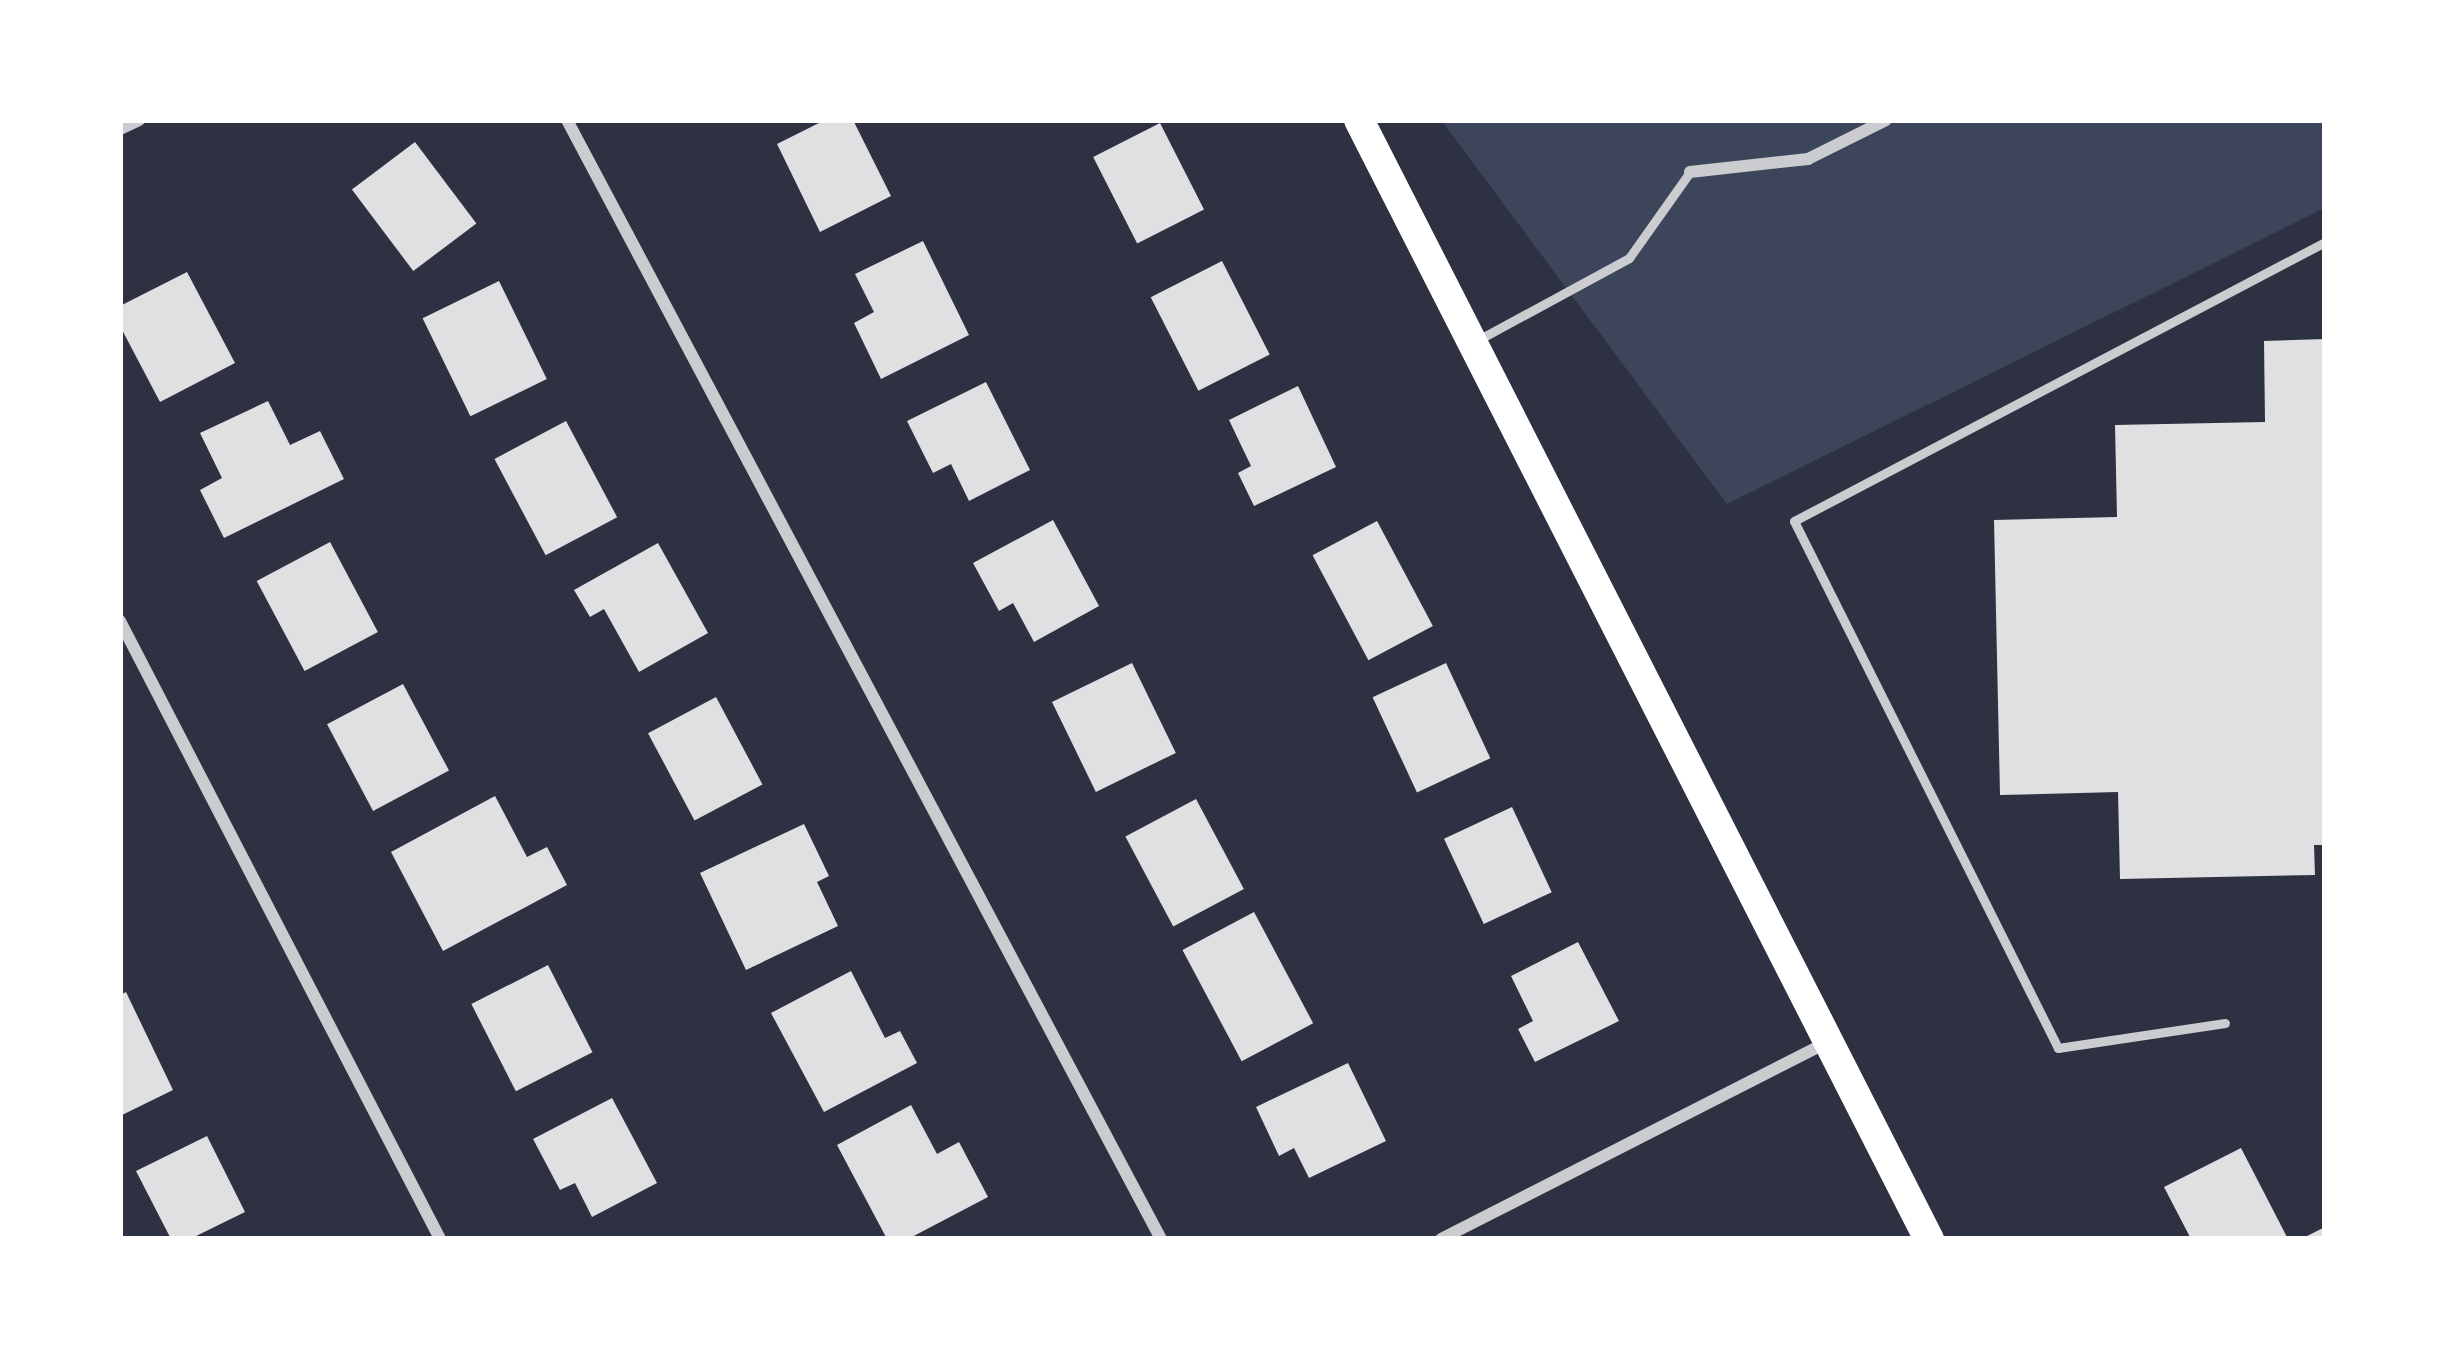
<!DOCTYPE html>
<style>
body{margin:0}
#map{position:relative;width:2445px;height:1359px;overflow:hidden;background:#2d3142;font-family:Signika,sans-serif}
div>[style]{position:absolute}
.green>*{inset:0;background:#3c4559}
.building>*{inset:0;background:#e0e0e3;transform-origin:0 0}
.service>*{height:9px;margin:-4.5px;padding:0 4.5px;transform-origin:4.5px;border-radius:4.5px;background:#caccd0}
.minor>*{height:12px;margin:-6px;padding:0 6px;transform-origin:6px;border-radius:6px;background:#caccd0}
.primary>*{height:30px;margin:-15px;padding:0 15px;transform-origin:15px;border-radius:15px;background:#fff}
span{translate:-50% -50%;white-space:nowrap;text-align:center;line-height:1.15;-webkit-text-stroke:9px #fff;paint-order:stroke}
.frame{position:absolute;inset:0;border:123px solid #fff;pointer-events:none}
</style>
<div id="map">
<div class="green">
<i style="clip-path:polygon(1441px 120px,2325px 120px,2325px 208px,1727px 504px)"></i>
</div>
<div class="building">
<i style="clip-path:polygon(825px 120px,853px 120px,891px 196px,820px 232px,777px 144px)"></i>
<i style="left:1160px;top:123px;width:97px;height:75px;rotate:63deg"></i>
<i style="left:415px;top:142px;width:102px;height:79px;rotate:53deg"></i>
<i style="clip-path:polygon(923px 241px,969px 335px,881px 379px,854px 323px,874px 312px,855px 274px)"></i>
<i style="left:1222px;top:261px;width:105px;height:80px;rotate:63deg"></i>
<i style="clip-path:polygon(187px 272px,235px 363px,160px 402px,120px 326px,120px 306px)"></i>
<i style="left:499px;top:281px;width:109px;height:85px;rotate:64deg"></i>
<i style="clip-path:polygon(2325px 339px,2325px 845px,2314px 845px,2315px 875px,2120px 879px,2118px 792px,2000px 795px,1994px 520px,2117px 517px,2115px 425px,2265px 422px,2264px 341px)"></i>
<i style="clip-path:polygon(986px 382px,1030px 470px,969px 501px,951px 464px,933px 473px,907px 421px)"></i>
<i style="clip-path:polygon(1298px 386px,1336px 467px,1254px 506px,1238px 473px,1251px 466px,1229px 420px)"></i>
<i style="clip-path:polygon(268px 401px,290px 445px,320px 431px,344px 479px,224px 538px,200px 490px,222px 478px,200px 433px)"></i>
<i style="left:566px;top:421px;width:109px;height:81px;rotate:62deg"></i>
<i style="clip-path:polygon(1053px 520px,1099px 606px,1034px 642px,1013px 603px,999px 611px,973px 563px)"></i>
<i style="left:1377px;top:521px;width:119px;height:73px;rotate:62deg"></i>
<i style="left:330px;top:542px;width:102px;height:83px;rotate:62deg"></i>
<i style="clip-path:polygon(658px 543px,708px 633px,639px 672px,604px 609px,590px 617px,574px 590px)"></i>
<i style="left:1132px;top:663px;width:100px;height:89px;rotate:64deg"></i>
<i style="left:1446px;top:663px;width:105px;height:81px;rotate:65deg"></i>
<i style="left:403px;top:684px;width:98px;height:86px;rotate:62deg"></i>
<i style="left:716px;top:697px;width:99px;height:77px;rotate:62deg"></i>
<i style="clip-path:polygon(495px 796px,527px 857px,547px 847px,567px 885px,443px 951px,391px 852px)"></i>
<i style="left:1196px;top:799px;width:102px;height:80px;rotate:62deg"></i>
<i style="left:1512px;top:807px;width:94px;height:75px;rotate:65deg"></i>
<i style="clip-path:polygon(804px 824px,829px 876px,817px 882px,838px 926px,746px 970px,700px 873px)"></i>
<i style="left:1254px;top:912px;width:126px;height:81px;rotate:62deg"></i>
<i style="clip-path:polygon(1578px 942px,1619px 1021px,1535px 1062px,1518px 1029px,1533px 1021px,1511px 976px)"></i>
<i style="left:548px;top:965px;width:98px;height:86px;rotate:63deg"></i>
<i style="clip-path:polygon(851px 971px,885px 1038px,900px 1031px,917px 1063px,824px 1112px,771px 1013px)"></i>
<i style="clip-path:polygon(126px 992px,173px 1090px,120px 1116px,120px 995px)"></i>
<i style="clip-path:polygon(1348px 1063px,1386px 1141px,1309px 1178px,1294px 1148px,1279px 1156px,1256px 1107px)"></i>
<i style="clip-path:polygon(612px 1098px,657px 1183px,592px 1217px,575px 1183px,560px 1190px,533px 1139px)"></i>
<i style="clip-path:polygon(911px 1105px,937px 1154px,959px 1142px,988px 1197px,908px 1239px,887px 1239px,837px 1145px)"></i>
<i style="clip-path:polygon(207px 1136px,245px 1212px,190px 1239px,171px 1239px,136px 1171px)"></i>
<i style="clip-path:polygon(2241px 1148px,2288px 1239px,2191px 1239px,2164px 1187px)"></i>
<i style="clip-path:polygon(2325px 1227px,2325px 1239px,2301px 1239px)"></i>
</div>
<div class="service">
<i style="left:1478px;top:340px;width:172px;rotate:-28.5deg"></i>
<i style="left:1629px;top:258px;width:105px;rotate:-54.7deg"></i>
<i style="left:2225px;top:1023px;width:169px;rotate:171.5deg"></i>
<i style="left:2058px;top:1048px;width:589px;rotate:-116.61deg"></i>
<i style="left:1794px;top:521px;width:600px;rotate:-27.72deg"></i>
</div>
<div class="minor">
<i style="left:567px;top:120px;width:1267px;rotate:62.04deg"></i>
<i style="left:120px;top:129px;width:21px;rotate:-25deg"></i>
<i style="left:1690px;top:172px;width:119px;rotate:-6.3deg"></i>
<i style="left:1808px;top:159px;width:87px;rotate:-26.6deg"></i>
<i style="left:120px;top:621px;width:696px;rotate:62.62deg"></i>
<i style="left:1441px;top:1239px;width:431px;rotate:-27deg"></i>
</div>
<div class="primary">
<i style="left:1359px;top:120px;width:1256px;rotate:63.01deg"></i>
</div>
<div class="frame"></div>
</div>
